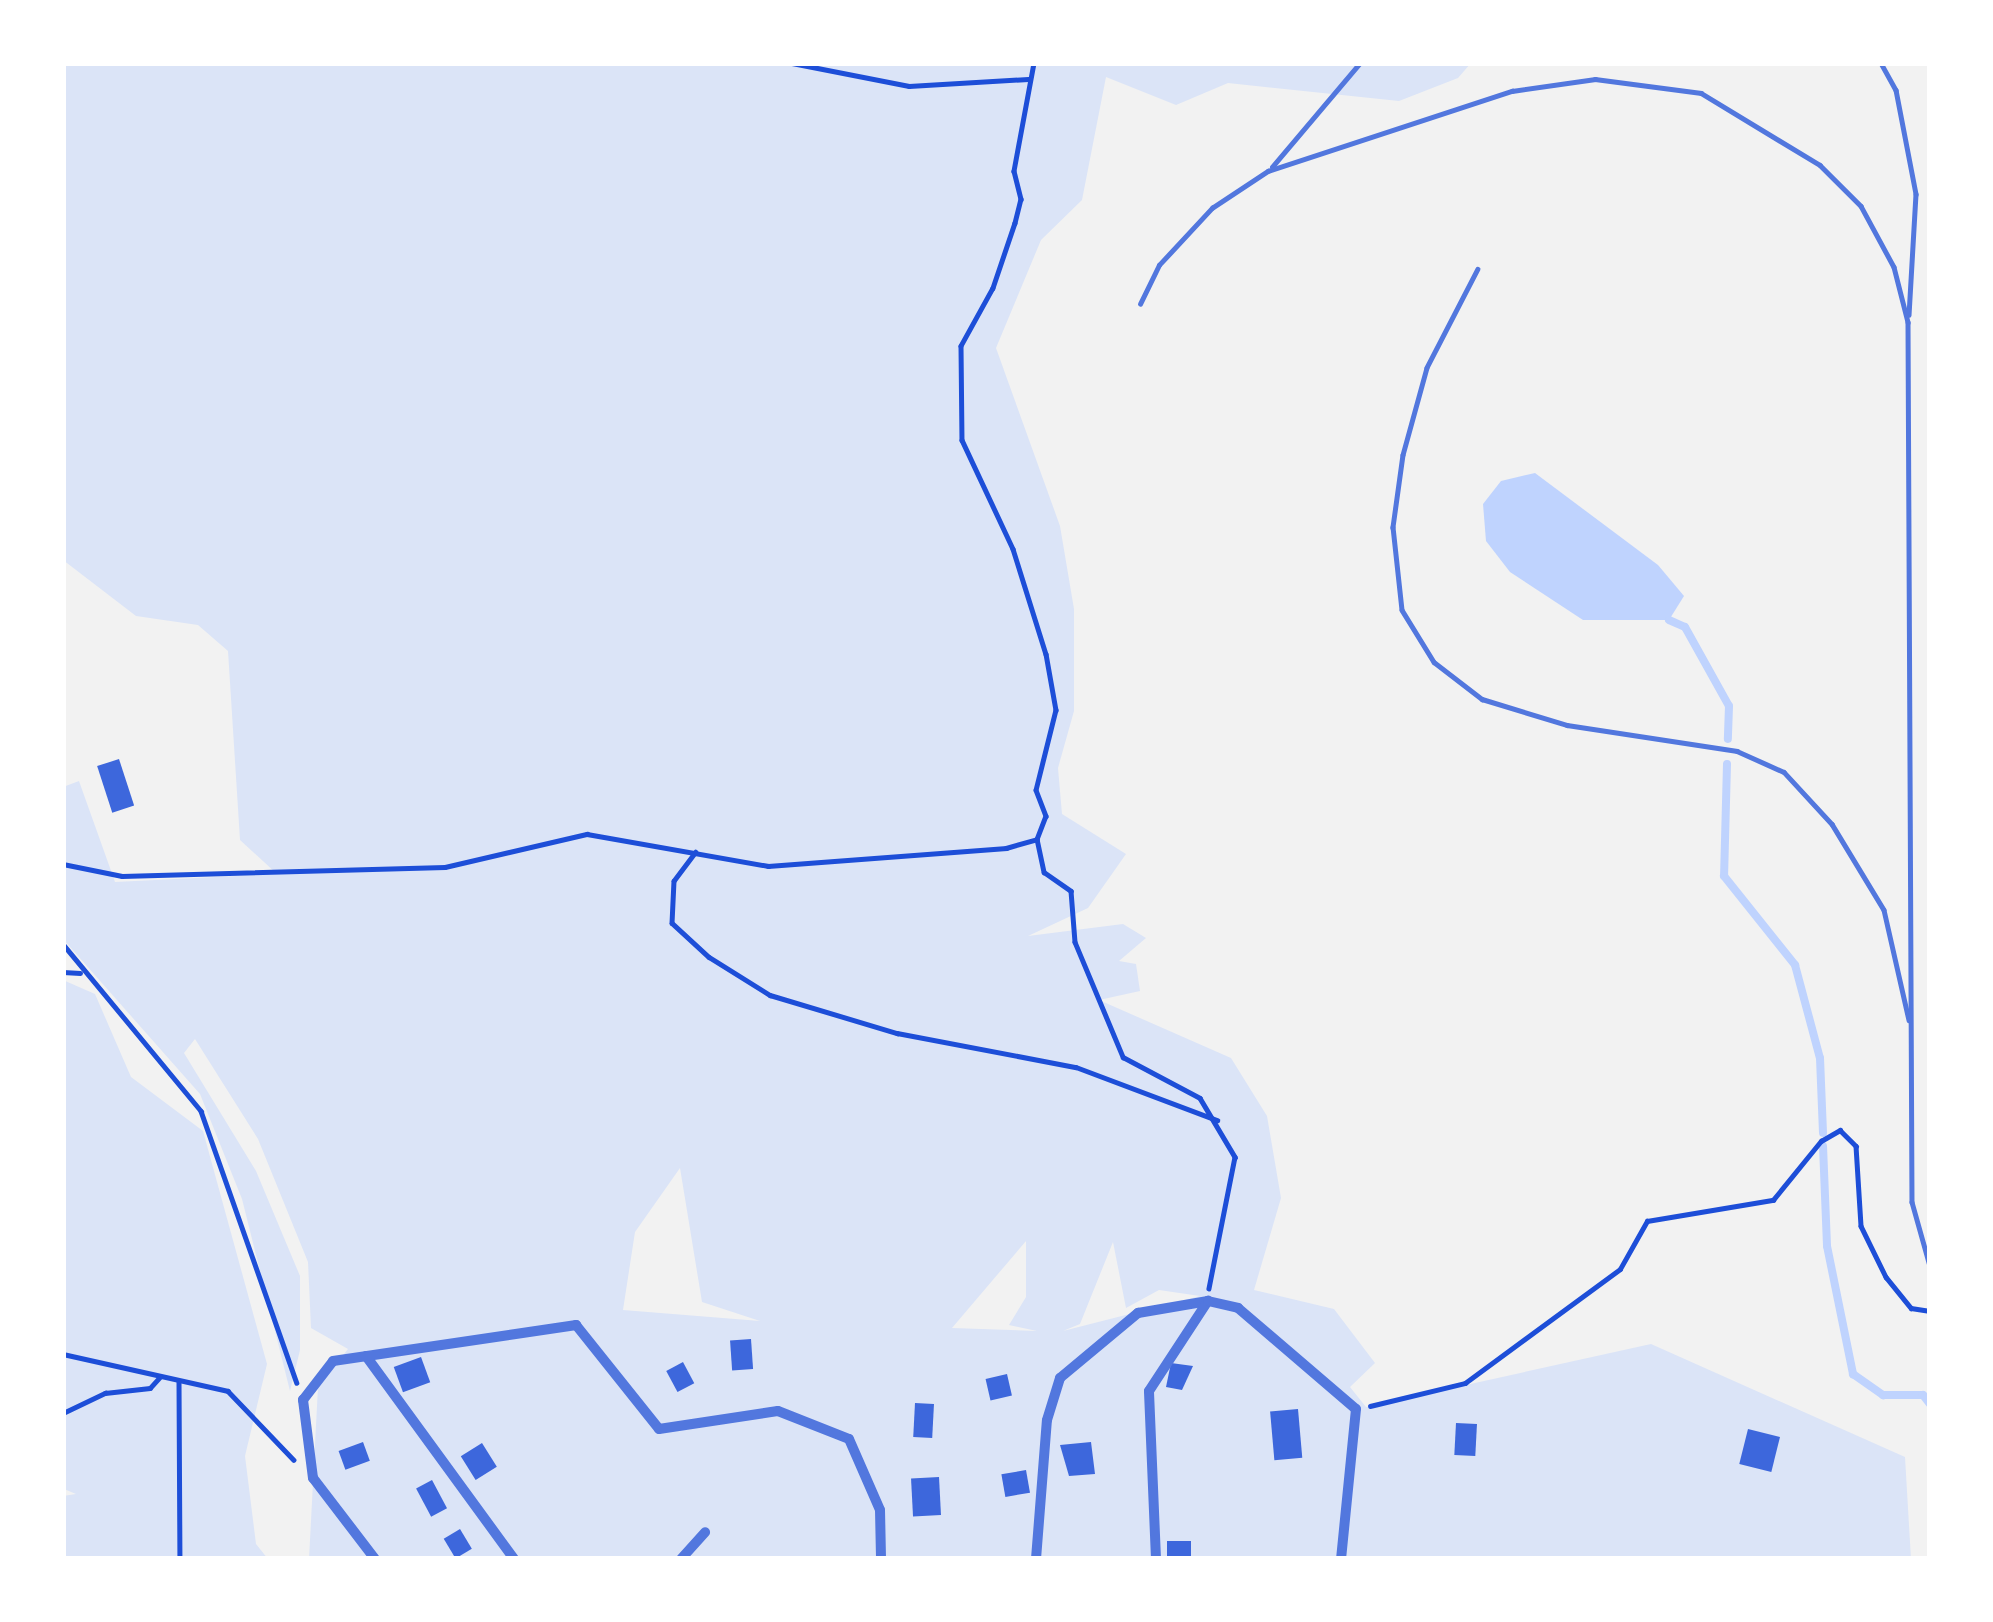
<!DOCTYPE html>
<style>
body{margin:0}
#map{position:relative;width:1993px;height:1622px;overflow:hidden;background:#f2f2f2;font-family:"Libre Baskerville",serif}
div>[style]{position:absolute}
.green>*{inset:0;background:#dbe4f7}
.water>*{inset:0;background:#bfd3fe}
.stream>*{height:8px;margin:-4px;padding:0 4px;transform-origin:4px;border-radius:4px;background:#bfd3fe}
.building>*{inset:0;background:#3d67dc;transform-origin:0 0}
.path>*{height:4.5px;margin:-2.25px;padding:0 2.25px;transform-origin:2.25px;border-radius:2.25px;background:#1d4ed8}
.service>*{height:4.5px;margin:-2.25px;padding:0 2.25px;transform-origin:2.25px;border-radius:2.25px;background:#5277de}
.minor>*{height:10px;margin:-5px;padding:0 5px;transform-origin:5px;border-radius:5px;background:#5277de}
span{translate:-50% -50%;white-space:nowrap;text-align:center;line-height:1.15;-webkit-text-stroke:9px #fff;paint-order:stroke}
.frame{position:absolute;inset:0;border:66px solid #fff;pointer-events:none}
</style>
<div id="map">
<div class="green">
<i style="clip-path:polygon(evenodd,63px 63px,1471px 63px,1458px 78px,1399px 101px,1228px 83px,1176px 105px,1106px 77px,1082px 200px,1041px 240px,996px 348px,1060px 526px,1074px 609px,1074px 711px,1058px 768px,1062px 814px,1126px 854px,1088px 908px,1028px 936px,1123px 924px,1146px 938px,1119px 961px,1136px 964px,1140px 991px,1099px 1000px,1231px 1058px,1267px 1116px,1281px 1198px,1254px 1290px,1334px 1309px,1375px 1363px,1350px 1387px,1366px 1407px,1651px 1344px,1905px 1457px,1911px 1559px,309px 1559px,318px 1387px,348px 1349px,311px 1328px,308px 1262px,258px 1139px,195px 1039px,184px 1053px,256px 1171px,300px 1276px,300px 1350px,290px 1391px,242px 1199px,200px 1094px,63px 939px,63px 787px,79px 781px,115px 882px,277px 874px,240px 840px,228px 651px,198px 625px,136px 616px,63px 560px,63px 63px,680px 1168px,702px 1302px,760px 1321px,623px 1310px,635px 1232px,680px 1168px,63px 63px,1026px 1241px,1026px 1297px,1009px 1325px,1037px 1331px,952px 1328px,1026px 1241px,63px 63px,1113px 1242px,1126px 1308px,1159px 1290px,1200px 1296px,1063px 1331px,1080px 1324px,1113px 1242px)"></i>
<i style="clip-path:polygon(63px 980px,95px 994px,131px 1077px,203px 1131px,267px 1364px,245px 1456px,256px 1544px,268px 1559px,63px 1559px,63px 1496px,76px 1494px,64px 1489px,63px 1470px)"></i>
</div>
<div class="water">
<i style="clip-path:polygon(1535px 473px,1658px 565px,1684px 596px,1669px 620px,1583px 620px,1510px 572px,1486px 541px,1483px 504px,1501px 481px)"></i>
</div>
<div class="stream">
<i style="left:1669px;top:620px;width:17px;rotate:24deg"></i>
<i style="left:1685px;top:627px;width:90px;rotate:60.9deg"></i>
<i style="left:1729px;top:706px;width:33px;rotate:92deg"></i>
<i style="left:1727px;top:764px;width:112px;rotate:91.5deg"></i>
<i style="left:1724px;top:876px;width:114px;rotate:51.4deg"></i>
<i style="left:1795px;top:965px;width:96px;rotate:75deg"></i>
<i style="left:1820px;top:1058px;width:75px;rotate:87.7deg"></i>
<i style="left:1823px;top:1146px;width:100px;rotate:87.7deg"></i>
<i style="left:1827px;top:1246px;width:131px;rotate:78.5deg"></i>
<i style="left:1853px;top:1374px;width:37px;rotate:35deg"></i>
<i style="left:1883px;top:1395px;width:40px"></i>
<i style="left:1923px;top:1395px;width:11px;rotate:52deg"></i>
</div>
<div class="building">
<i style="left:119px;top:759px;width:49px;height:23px;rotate:72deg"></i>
<i style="left:751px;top:1339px;width:30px;height:21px;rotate:86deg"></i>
<i style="left:421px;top:1357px;width:27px;height:29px;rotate:70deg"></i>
<i style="left:683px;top:1362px;width:24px;height:19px;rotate:62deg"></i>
<i style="clip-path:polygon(1171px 1363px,1193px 1366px,1182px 1390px,1166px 1387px)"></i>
<i style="left:1007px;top:1374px;width:22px;height:22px;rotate:77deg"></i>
<i style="left:915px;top:1403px;width:19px;height:34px;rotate:3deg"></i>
<i style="left:1298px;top:1409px;width:49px;height:28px;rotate:85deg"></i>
<i style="left:1456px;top:1423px;width:21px;height:32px;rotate:3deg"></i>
<i style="left:1748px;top:1429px;width:33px;height:36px;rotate:14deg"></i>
<i style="left:363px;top:1442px;width:20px;height:26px;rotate:70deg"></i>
<i style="clip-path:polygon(1091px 1442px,1095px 1474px,1069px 1476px,1060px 1445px)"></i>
<i style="left:482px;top:1443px;width:28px;height:25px;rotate:58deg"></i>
<i style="left:1026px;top:1470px;width:23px;height:25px;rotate:80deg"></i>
<i style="left:939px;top:1477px;width:38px;height:28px;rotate:87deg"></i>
<i style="left:432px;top:1480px;width:32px;height:18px;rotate:62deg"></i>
<i style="left:460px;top:1529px;width:23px;height:19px;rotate:59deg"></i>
<i style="left:1167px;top:1541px;width:24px;height:18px"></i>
</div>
<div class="path">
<i style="left:792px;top:63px;width:119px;rotate:11.1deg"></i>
<i style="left:909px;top:86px;width:119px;rotate:-3.4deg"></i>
<i style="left:1034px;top:63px;width:110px;rotate:100.5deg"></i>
<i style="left:1014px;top:171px;width:29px;rotate:76deg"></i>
<i style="left:1021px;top:199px;width:25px;rotate:104deg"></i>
<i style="left:1015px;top:223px;width:69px;rotate:108.7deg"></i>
<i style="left:993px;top:288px;width:66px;rotate:118.9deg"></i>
<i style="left:961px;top:346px;width:94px;rotate:89.4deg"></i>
<i style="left:962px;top:440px;width:120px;rotate:64.9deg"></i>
<i style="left:1013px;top:549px;width:110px;rotate:72.6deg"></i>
<i style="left:1046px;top:654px;width:57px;rotate:79.9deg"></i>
<i style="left:1056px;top:710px;width:82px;rotate:104deg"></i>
<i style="left:1036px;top:790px;width:28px;rotate:69deg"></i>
<i style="left:1046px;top:816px;width:25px;rotate:111deg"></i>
<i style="left:1037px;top:839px;width:34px;rotate:78deg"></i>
<i style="left:1044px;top:872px;width:33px;rotate:35deg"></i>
<i style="left:1071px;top:891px;width:51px;rotate:85.5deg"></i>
<i style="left:1075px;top:942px;width:125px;rotate:67.3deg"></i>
<i style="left:1123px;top:1057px;width:87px;rotate:28deg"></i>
<i style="left:1200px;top:1098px;width:69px;rotate:59.3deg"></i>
<i style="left:1235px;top:1157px;width:134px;rotate:101.2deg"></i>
<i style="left:696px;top:852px;width:36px;rotate:127deg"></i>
<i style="left:674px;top:881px;width:42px;rotate:92.7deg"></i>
<i style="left:672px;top:923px;width:50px;rotate:42.6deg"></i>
<i style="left:709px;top:957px;width:72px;rotate:31.9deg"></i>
<i style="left:770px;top:995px;width:133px;rotate:16.7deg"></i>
<i style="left:897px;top:1033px;width:182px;rotate:10.8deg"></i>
<i style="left:1076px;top:1067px;width:151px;rotate:20.6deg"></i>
<i style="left:63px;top:864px;width:60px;rotate:11.5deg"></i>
<i style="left:122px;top:876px;width:323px;rotate:-1.6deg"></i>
<i style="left:445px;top:867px;width:146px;rotate:-13.1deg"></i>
<i style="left:587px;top:834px;width:184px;rotate:10deg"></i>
<i style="left:768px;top:866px;width:239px;rotate:-4.3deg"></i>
<i style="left:1006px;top:848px;width:32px;rotate:-16deg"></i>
<i style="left:63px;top:944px;width:217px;rotate:50.4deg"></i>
<i style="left:201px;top:1111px;width:288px;rotate:70.6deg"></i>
<i style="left:63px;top:972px;width:17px;rotate:3deg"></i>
<i style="left:63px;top:1354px;width:169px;rotate:12.6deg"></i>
<i style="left:228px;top:1391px;width:95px;rotate:46.3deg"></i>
<i style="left:179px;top:1381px;width:178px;rotate:89.7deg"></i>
<i style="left:1370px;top:1406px;width:98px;rotate:-13.6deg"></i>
<i style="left:1465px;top:1383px;width:192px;rotate:-36.3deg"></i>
<i style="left:1620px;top:1269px;width:55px;rotate:-60.6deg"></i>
<i style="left:1647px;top:1221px;width:128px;rotate:-9.5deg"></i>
<i style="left:1773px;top:1200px;width:76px;rotate:-50.9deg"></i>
<i style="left:1821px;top:1141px;width:22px;rotate:-30deg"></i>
<i style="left:1840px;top:1130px;width:23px;rotate:45deg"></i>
<i style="left:1856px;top:1146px;width:80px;rotate:86.4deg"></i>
<i style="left:1861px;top:1226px;width:57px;rotate:63.9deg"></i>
<i style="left:1886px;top:1277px;width:40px;rotate:51deg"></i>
<i style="left:1911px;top:1308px;width:19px;rotate:9deg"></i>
<i style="left:63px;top:1413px;width:47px;rotate:-25.5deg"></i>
<i style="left:105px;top:1393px;width:45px;rotate:-6.3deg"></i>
<i style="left:150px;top:1388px;width:15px;rotate:-48deg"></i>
</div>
<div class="service">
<i style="left:1881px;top:63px;width:31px;rotate:61deg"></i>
<i style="left:1896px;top:90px;width:106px;rotate:79.1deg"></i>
<i style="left:1916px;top:194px;width:121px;rotate:93.3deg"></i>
<i style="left:1272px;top:167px;width:136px;rotate:-49.8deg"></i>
<i style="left:1478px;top:269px;width:111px;rotate:117.3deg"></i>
<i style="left:1427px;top:368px;width:90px;rotate:105.4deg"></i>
<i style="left:1403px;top:455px;width:73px;rotate:97.9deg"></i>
<i style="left:1393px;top:527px;width:83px;rotate:83.8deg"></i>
<i style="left:1402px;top:610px;width:61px;rotate:58.4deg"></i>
<i style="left:1434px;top:662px;width:61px;rotate:37.6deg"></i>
<i style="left:1482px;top:699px;width:89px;rotate:17deg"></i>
<i style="left:1567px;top:725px;width:172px;rotate:8.7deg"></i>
<i style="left:1737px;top:751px;width:51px;rotate:24.1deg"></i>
<i style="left:1784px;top:772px;width:71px;rotate:47.3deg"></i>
<i style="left:1832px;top:824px;width:100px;rotate:58.8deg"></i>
<i style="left:1884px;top:910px;width:113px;rotate:77.2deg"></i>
<i style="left:1140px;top:304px;width:43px;rotate:-64deg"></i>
<i style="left:1159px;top:265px;width:78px;rotate:-47.1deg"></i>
<i style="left:1212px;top:208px;width:67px;rotate:-33.5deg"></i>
<i style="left:1268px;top:171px;width:257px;rotate:-18.2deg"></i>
<i style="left:1512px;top:91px;width:84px;rotate:-8.2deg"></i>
<i style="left:1595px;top:79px;width:107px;rotate:7.5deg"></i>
<i style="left:1701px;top:93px;width:139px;rotate:31.2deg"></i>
<i style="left:1820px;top:165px;width:58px;rotate:45deg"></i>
<i style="left:1861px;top:206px;width:69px;rotate:61.6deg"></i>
<i style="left:1894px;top:267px;width:57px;rotate:75.7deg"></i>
<i style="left:1908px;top:322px;width:880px;rotate:89.74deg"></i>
<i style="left:1912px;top:1202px;width:66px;rotate:74.3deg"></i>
</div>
<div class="minor">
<i style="left:366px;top:1356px;width:251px;rotate:53.9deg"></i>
<i style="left:375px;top:1559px;width:102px;rotate:-127.4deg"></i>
<i style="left:313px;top:1478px;width:79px;rotate:-97.3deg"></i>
<i style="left:303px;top:1400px;width:49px;rotate:-52.4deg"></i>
<i style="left:333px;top:1361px;width:246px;rotate:-8.4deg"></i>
<i style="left:576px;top:1325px;width:133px;rotate:51.4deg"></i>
<i style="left:659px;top:1429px;width:120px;rotate:-8.6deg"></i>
<i style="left:778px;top:1411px;width:76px;rotate:21.5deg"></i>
<i style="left:849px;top:1439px;width:77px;rotate:66.4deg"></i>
<i style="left:880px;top:1510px;width:49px;rotate:88.8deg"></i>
<i style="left:681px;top:1559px;width:36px;rotate:-48deg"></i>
<i style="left:1036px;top:1559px;width:139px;rotate:-85.5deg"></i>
<i style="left:1047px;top:1420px;width:44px;rotate:-72.8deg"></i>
<i style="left:1060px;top:1378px;width:102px;rotate:-39.8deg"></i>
<i style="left:1138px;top:1313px;width:71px;rotate:-9.7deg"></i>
<i style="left:1156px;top:1559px;width:168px;rotate:-92.4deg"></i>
<i style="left:1149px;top:1391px;width:108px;rotate:-56.8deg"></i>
<i style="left:1208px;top:1301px;width:31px;rotate:13deg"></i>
<i style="left:1238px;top:1308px;width:155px;rotate:40.6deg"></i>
<i style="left:1356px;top:1409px;width:151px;rotate:95.7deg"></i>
</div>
<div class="frame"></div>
</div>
